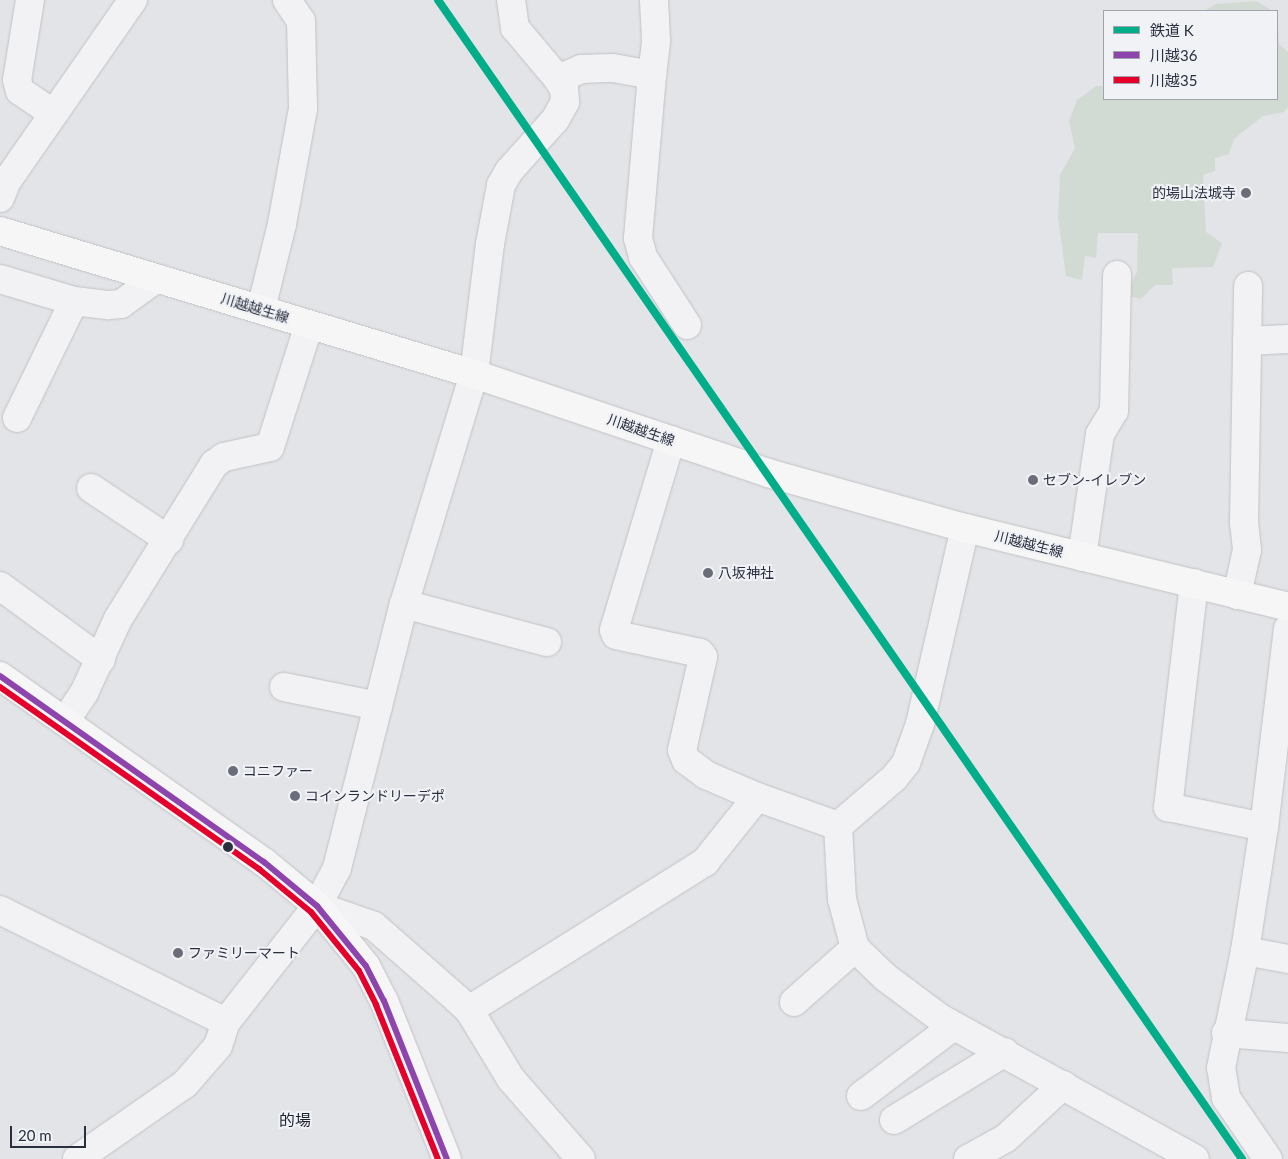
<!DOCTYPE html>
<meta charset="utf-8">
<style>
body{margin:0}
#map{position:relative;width:1288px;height:1159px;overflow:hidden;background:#e3e4e7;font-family:Lato,"Noto Sans JP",sans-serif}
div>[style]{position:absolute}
.green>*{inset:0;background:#d2dbd3}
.roads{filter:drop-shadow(0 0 1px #c1c2c5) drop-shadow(0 0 1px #c1c2c5)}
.minor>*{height:28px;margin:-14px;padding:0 14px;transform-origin:14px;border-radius:14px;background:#f2f2f4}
.major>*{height:28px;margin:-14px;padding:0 14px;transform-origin:14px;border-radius:14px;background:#f6f6f6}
.bus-1>*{height:6px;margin:-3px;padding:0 3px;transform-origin:3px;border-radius:3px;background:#8e44ad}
.bus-2>*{height:6px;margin:-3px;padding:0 3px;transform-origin:3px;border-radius:3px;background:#e4002b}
.rail-1>*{height:8px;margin:-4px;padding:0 4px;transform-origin:4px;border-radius:4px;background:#02ad89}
.dots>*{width:14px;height:14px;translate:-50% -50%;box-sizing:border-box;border:2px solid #f0f2f6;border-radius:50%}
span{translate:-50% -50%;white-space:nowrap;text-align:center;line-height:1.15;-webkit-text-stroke:4px #f0f2f6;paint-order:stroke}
.poi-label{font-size:14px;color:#2a2f40}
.right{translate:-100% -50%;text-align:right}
.left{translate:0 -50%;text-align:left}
.street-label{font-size:14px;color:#2a2f40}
.quarter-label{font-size:16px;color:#1c2131}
.legend{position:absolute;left:1103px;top:10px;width:175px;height:90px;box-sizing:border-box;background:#f0f2f6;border:1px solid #a1a4ad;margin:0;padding:6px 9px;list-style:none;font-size:15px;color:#2a2f40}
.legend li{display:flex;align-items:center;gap:10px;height:25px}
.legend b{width:25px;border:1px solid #a1a4ad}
.scale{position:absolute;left:10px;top:1126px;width:76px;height:22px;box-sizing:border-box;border:2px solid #2a2f40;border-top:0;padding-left:6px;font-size:15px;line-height:18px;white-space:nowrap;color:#2a2f40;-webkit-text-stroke:4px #f0f2f6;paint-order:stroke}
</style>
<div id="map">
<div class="green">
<i style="clip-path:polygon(1256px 1px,1273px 11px,1204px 11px,1216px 4px)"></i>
<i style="clip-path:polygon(1277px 14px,1279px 44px,1288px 52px,1288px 107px,1284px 112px,1263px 116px,1234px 139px,1229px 154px,1215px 158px,1215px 171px,1203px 175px,1206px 232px,1222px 243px,1213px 267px,1172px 268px,1173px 285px,1155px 285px,1141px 299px,1125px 295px,1137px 272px,1138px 233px,1098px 233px,1096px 258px,1085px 256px,1082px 280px,1066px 276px,1058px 218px,1060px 175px,1075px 148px,1069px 121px,1077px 100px,1096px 86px,1104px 86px,1104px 99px,1277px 99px)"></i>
</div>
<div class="roads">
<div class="minor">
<i style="left:30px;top:0;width:81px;rotate:99.2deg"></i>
<i style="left:17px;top:80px;width:11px;rotate:75deg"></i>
<i style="left:20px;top:91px;width:40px;rotate:34deg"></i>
<i style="left:652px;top:75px;width:35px;rotate:-83deg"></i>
<i style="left:656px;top:40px;width:40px;rotate:-92.9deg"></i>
<i style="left:558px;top:79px;width:25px;rotate:-23deg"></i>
<i style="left:581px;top:69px;width:32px;rotate:-2deg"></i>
<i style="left:613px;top:68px;width:40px;rotate:10deg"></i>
<i style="left:652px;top:75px;width:164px;rotate:94.9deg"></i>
<i style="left:638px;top:238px;width:20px;rotate:75deg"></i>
<i style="left:643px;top:257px;width:81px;rotate:57.1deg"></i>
<i style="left:0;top:198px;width:18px;rotate:-68deg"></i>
<i style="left:7px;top:181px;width:221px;rotate:-55.2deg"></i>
<i style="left:0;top:279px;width:77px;rotate:16.6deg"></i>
<i style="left:74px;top:301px;width:35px;rotate:7deg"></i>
<i style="left:109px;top:305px;width:12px;rotate:-5deg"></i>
<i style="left:121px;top:304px;width:44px;rotate:-35.8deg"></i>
<i style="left:261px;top:309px;width:88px;rotate:-76.1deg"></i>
<i style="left:282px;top:224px;width:118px;rotate:-79.7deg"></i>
<i style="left:303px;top:108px;width:87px;rotate:-91.3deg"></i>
<i style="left:301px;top:21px;width:25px;rotate:-124deg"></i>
<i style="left:1247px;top:341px;width:41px;rotate:-2.8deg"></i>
<i style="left:17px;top:418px;width:130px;rotate:-64deg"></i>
<i style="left:671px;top:440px;width:198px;rotate:106.7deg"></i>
<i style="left:614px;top:630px;width:5px;rotate:68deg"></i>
<i style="left:616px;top:635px;width:86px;rotate:12.1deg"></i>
<i style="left:700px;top:653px;width:5px;rotate:53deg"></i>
<i style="left:703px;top:657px;width:95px;rotate:102.7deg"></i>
<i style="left:682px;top:750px;width:11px;rotate:68deg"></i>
<i style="left:686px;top:760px;width:25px;rotate:37deg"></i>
<i style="left:706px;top:775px;width:56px;rotate:23.3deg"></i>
<i style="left:757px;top:797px;width:86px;rotate:19.7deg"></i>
<i style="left:838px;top:826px;width:74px;rotate:-40.6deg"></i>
<i style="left:894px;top:778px;width:19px;rotate:-51deg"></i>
<i style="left:906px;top:763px;width:41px;rotate:-70.3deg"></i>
<i style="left:920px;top:724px;width:201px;rotate:-77.1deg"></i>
<i style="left:91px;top:488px;width:94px;rotate:33.7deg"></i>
<i style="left:1082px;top:557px;width:124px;rotate:-81.7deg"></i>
<i style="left:1100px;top:434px;width:27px;rotate:-59deg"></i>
<i style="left:1114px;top:411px;width:136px;rotate:-88.7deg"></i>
<i style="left:1194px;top:583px;width:226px;rotate:96.6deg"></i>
<i style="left:1168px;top:807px;width:98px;rotate:11.8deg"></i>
<i style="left:0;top:586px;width:125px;rotate:36.2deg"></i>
<i style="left:1237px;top:595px;width:46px;rotate:-77.5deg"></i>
<i style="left:1247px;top:550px;width:27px;rotate:-96deg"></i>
<i style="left:1244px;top:523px;width:237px;rotate:-89deg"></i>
<i style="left:404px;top:604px;width:148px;rotate:14.9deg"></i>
<i style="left:284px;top:687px;width:96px;rotate:11.4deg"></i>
<i style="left:65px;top:721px;width:34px;rotate:-56deg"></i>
<i style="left:84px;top:693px;width:81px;rotate:-65.3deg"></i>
<i style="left:118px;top:619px;width:182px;rotate:-58.2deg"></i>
<i style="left:214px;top:464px;width:12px;rotate:-35deg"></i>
<i style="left:224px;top:457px;width:47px;rotate:-12.3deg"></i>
<i style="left:270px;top:447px;width:128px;rotate:-72.3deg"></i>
<i style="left:838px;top:826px;width:73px;rotate:86.9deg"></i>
<i style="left:842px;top:899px;width:51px;rotate:75.1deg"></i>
<i style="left:855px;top:948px;width:42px;rotate:44deg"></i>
<i style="left:885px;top:977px;width:69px;rotate:36.7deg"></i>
<i style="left:940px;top:1018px;width:291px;rotate:28.9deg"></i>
<i style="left:317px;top:906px;width:60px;rotate:19.3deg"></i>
<i style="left:374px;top:926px;width:111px;rotate:41.3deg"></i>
<i style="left:457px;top:999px;width:16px;rotate:43deg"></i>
<i style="left:469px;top:1010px;width:81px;rotate:58.7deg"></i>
<i style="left:511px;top:1079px;width:106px;rotate:48.8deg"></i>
<i style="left:0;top:910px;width:252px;rotate:26.4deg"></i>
<i style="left:1245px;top:951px;width:44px;rotate:10.5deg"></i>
<i style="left:794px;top:1002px;width:81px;rotate:-41.5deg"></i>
<i style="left:469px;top:1010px;width:279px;rotate:-32.1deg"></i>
<i style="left:705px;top:862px;width:83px;rotate:-51.3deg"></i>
<i style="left:1226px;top:1033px;width:62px;rotate:4.6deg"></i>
<i style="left:861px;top:1096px;width:116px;rotate:-37deg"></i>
<i style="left:894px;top:1120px;width:130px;rotate:-31.5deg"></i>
<i style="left:77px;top:1159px;width:131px;rotate:-34.8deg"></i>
<i style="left:185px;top:1084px;width:50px;rotate:-49deg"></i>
<i style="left:218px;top:1046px;width:25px;rotate:-72deg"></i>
<i style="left:226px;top:1022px;width:147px;rotate:-51.9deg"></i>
<i style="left:317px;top:906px;width:43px;rotate:-62.2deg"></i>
<i style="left:337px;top:868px;width:272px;rotate:-75.8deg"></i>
<i style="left:404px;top:604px;width:240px;rotate:-73.1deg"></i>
<i style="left:474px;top:374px;width:131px;rotate:-83deg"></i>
<i style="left:490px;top:244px;width:60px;rotate:-79.4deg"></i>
<i style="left:501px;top:185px;width:16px;rotate:-60deg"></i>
<i style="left:509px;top:171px;width:69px;rotate:-48deg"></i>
<i style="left:555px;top:120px;width:21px;rotate:-61deg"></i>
<i style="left:565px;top:102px;width:13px;rotate:-94deg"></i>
<i style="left:564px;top:89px;width:12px;rotate:-121deg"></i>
<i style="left:558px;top:79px;width:67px;rotate:-130.1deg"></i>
<i style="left:515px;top:28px;width:28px;rotate:-98deg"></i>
<i style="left:968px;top:1159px;width:43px;rotate:-28.9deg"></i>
<i style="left:1006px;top:1138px;width:78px;rotate:-42.9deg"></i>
<i style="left:1268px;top:1159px;width:74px;rotate:-124.5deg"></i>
<i style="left:1226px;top:1098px;width:30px;rotate:-99deg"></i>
<i style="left:1221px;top:1068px;width:119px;rotate:-78.4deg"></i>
<i style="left:1245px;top:951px;width:125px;rotate:-81.3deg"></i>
<i style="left:1264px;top:827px;width:200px;rotate:-83.1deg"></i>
</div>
<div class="major">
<i style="left:0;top:231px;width:495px;rotate:16.8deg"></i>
<i style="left:474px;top:374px;width:310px;rotate:18.6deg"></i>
<i style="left:768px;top:473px;width:205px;rotate:15.6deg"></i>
<i style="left:965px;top:528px;width:333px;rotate:13.7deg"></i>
<i style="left:0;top:676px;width:323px;rotate:35.2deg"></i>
<i style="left:264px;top:862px;width:69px;rotate:39.7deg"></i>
<i style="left:317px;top:906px;width:77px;rotate:50.8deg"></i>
<i style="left:366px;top:966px;width:39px;rotate:63deg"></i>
<i style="left:384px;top:1001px;width:170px;rotate:68.3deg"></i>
</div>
</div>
<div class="bus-1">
<i style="left:0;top:676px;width:323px;rotate:35.2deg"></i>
<i style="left:264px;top:862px;width:69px;rotate:39.7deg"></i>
<i style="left:317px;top:906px;width:77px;rotate:50.8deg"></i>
<i style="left:366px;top:966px;width:39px;rotate:63deg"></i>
<i style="left:384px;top:1001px;width:170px;rotate:68.3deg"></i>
</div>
<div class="bus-2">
<i style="left:0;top:687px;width:317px;rotate:35.1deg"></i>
<i style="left:259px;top:869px;width:67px;rotate:39.6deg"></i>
<i style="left:311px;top:912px;width:76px;rotate:50.9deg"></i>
<i style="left:359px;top:971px;width:38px;rotate:63deg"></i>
<i style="left:376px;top:1005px;width:166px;rotate:68.1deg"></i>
</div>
<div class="rail-1">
<i style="left:438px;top:0;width:1411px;rotate:55.25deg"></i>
</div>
<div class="dots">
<i style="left:1246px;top:193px;background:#6b6e7a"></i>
<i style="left:1033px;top:480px;background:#6b6e7a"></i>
<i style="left:708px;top:573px;background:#6b6e7a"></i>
<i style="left:233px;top:771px;background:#6b6e7a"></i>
<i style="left:295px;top:796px;background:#6b6e7a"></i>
<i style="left:228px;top:847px;background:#2a2f40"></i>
<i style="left:178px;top:953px;background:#6b6e7a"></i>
</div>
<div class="poi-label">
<span class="right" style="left:1236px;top:193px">的場山法城寺</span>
<span class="left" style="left:1043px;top:480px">セブン-イレブン</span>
<span class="left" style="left:718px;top:573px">八坂神社</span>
<span class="left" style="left:243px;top:771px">コニファー</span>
<span class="left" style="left:305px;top:796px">コインランドリーデポ</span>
<span class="left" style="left:188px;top:953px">ファミリーマート</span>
</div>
<div class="street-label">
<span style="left:255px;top:308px;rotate:17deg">川越越生線</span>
<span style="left:641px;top:430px;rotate:19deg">川越越生線</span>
<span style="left:1029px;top:544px;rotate:14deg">川越越生線</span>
</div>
<div class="quarter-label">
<span style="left:295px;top:1120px">的場</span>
</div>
<ul class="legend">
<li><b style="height:6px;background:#02ad89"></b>鉄道 K</li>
<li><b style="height:6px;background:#8e44ad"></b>川越36</li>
<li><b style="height:6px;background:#e4002b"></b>川越35</li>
</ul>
<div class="scale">20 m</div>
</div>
